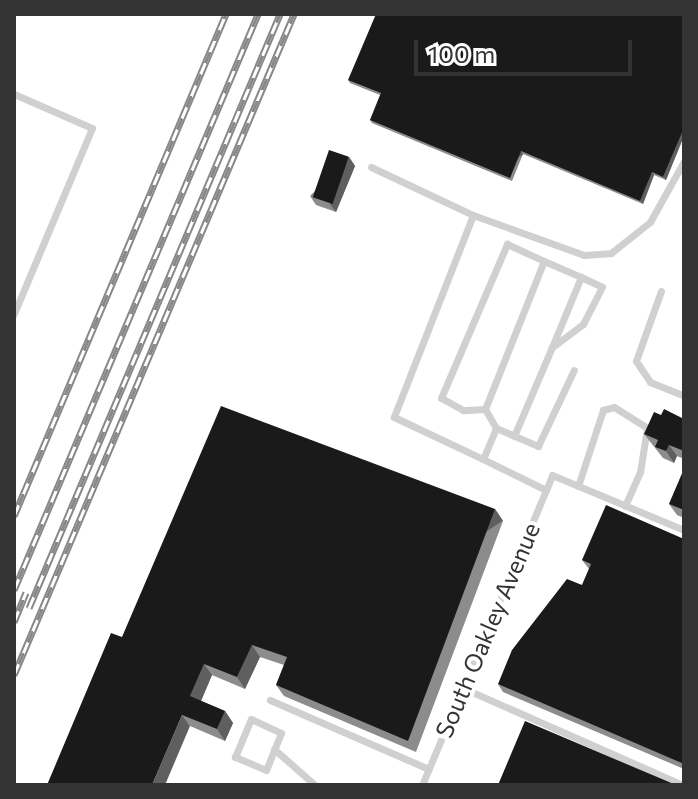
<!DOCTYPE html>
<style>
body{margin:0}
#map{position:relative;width:698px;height:799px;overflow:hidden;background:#fff;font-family:Commissioner,sans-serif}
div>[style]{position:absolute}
.service>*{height:7px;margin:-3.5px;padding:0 3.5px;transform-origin:3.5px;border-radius:3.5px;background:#d0d0d0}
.rail>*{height:7px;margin-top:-3.5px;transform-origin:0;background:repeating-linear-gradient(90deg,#fff 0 12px,#888 0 24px);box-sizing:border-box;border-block:2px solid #888}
.wall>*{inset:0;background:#8c8c8c}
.shaded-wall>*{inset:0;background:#5f5f5f;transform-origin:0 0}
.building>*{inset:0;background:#1a1a1a;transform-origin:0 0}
span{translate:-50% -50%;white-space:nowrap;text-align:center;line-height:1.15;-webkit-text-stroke:8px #fff;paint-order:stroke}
.street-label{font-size:24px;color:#333}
.frame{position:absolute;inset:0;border:16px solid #333;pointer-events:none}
.scale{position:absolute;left:414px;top:40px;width:218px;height:36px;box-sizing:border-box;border:4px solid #333;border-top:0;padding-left:10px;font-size:24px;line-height:28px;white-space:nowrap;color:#333;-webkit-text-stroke:6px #fff;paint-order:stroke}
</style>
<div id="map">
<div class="service">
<i style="left:14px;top:94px;width:85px;rotate:23.6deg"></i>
<i style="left:92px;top:128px;width:202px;rotate:112.8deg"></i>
<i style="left:371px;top:167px;width:113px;rotate:25.2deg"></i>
<i style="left:473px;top:215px;width:118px;rotate:19.8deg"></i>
<i style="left:584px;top:255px;width:27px;rotate:-4deg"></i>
<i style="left:611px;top:253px;width:50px;rotate:-38.5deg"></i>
<i style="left:650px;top:222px;width:70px;rotate:-60.9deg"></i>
<i style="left:473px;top:215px;width:217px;rotate:111.4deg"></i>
<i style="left:394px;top:417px;width:98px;rotate:25.3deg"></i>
<i style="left:661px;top:291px;width:74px;rotate:109.7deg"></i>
<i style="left:636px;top:361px;width:25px;rotate:56deg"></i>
<i style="left:650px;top:382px;width:37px;rotate:22deg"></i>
<i style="left:485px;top:409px;width:22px;rotate:177deg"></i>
<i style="left:463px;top:410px;width:25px;rotate:-151deg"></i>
<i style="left:441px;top:398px;width:168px;rotate:-66.8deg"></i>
<i style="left:507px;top:244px;width:41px;rotate:24.7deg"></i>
<i style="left:496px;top:428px;width:22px;rotate:-120deg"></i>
<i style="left:485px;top:409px;width:159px;rotate:-68.3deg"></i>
<i style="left:544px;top:261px;width:40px;rotate:23.4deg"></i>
<i style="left:514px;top:436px;width:97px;rotate:-66.9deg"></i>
<i style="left:552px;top:347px;width:76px;rotate:-67.5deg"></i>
<i style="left:581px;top:277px;width:23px;rotate:25deg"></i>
<i style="left:602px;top:287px;width:42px;rotate:117.2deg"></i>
<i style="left:583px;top:324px;width:39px;rotate:143deg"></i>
<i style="left:578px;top:486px;width:80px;rotate:-71.8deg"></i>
<i style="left:603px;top:410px;width:11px;rotate:-15deg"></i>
<i style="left:614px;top:407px;width:39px;rotate:32deg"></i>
<i style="left:647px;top:428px;width:45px;rotate:99deg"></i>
<i style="left:640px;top:472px;width:37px;rotate:114deg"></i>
<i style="left:546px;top:490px;width:70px;rotate:-153.8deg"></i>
<i style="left:483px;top:459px;width:34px;rotate:-67deg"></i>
<i style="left:496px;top:428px;width:46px;rotate:23.2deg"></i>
<i style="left:538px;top:446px;width:84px;rotate:-64.7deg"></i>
<i style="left:463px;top:688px;width:240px;rotate:23.8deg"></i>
<i style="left:270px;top:700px;width:173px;rotate:23.5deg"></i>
<i style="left:251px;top:719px;width:33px;rotate:25deg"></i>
<i style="left:281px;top:733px;width:40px;rotate:112deg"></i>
<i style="left:266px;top:770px;width:34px;rotate:-157deg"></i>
<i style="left:235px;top:757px;width:41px;rotate:-67.2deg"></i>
<i style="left:274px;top:749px;width:55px;rotate:41.3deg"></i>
<i style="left:422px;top:785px;width:336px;rotate:-67.2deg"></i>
<i style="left:552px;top:475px;width:143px;rotate:22.6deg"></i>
</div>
<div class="rail">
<i style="left:14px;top:516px;width:545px;rotate:-67.11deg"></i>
<i style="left:14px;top:590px;width:626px;rotate:-67.04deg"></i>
<i style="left:29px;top:608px;width:645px;rotate:-67.09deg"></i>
<i style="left:14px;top:622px;width:32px;rotate:-68deg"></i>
<i style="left:14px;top:675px;width:718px;rotate:-67.04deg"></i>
</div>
<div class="wall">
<i style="clip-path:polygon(684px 14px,684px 136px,666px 180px,654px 175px,643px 204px,523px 154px,512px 181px,372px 123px,370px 120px,380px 95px,350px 83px,348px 80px)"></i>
<i style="clip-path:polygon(349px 157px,355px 166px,336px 212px,316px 205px,310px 196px)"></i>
<i style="clip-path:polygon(661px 415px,684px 419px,684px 459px,677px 456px,674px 463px,663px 458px,644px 434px)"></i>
<i style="clip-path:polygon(684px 469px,684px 518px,677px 515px,669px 504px)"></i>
<i style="clip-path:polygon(495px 509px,503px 521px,416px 752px,284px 696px,276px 685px,284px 665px,260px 657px,245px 689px,212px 675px,201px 701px,225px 711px,233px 723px,225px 741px,190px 726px,122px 637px)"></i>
<i style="clip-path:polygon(684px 539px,684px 769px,503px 692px,498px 684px,582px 585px,589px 569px,582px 560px)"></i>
</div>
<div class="shaded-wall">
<i style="clip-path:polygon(684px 128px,684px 136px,666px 180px,663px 177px)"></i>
<i style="left:521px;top:151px;width:4px;height:29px;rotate:56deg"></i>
<i style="clip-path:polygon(349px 157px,355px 166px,336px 212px,330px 204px)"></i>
<i style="clip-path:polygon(652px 172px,654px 175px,643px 204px,640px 201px)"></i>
<i style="clip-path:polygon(669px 445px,677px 456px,674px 463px,666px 451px)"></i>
<i style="left:495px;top:509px;width:14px;height:248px;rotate:56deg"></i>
<i style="clip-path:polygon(252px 645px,260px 657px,245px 689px,237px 677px)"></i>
<i style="clip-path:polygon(204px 664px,212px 675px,198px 708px,190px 696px)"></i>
<i style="clip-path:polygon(225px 711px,233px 723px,225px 741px,217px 729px)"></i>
<i style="clip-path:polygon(182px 715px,190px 726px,165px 785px,152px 785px)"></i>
</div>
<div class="building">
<i style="clip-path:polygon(376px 14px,684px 14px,684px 128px,663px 177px,652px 172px,640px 201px,521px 151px,510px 178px,370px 120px,381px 93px,348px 80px)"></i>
<i style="left:329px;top:150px;width:21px;height:50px;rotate:19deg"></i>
<i style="clip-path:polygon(221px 406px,495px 509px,408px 741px,276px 685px,287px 657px,252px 645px,237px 677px,204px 664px,190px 696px,225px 711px,217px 729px,182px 715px,152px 785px,47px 785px,111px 633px,122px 637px)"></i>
<i style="clip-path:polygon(664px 409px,684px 419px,684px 451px,669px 445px,666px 451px,655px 447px,658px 440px,644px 434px,654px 412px,661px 415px)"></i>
<i style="clip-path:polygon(684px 469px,684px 510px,669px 504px)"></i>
<i style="clip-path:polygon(606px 505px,684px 539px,684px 764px,498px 684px,512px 650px,567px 579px,582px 585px,591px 564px,582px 560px)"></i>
<i style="clip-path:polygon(525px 721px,676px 785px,498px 785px)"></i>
</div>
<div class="street-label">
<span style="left:487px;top:630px;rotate:-67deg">South Oakley Avenue</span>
</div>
<div class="frame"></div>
<div class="scale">100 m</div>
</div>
